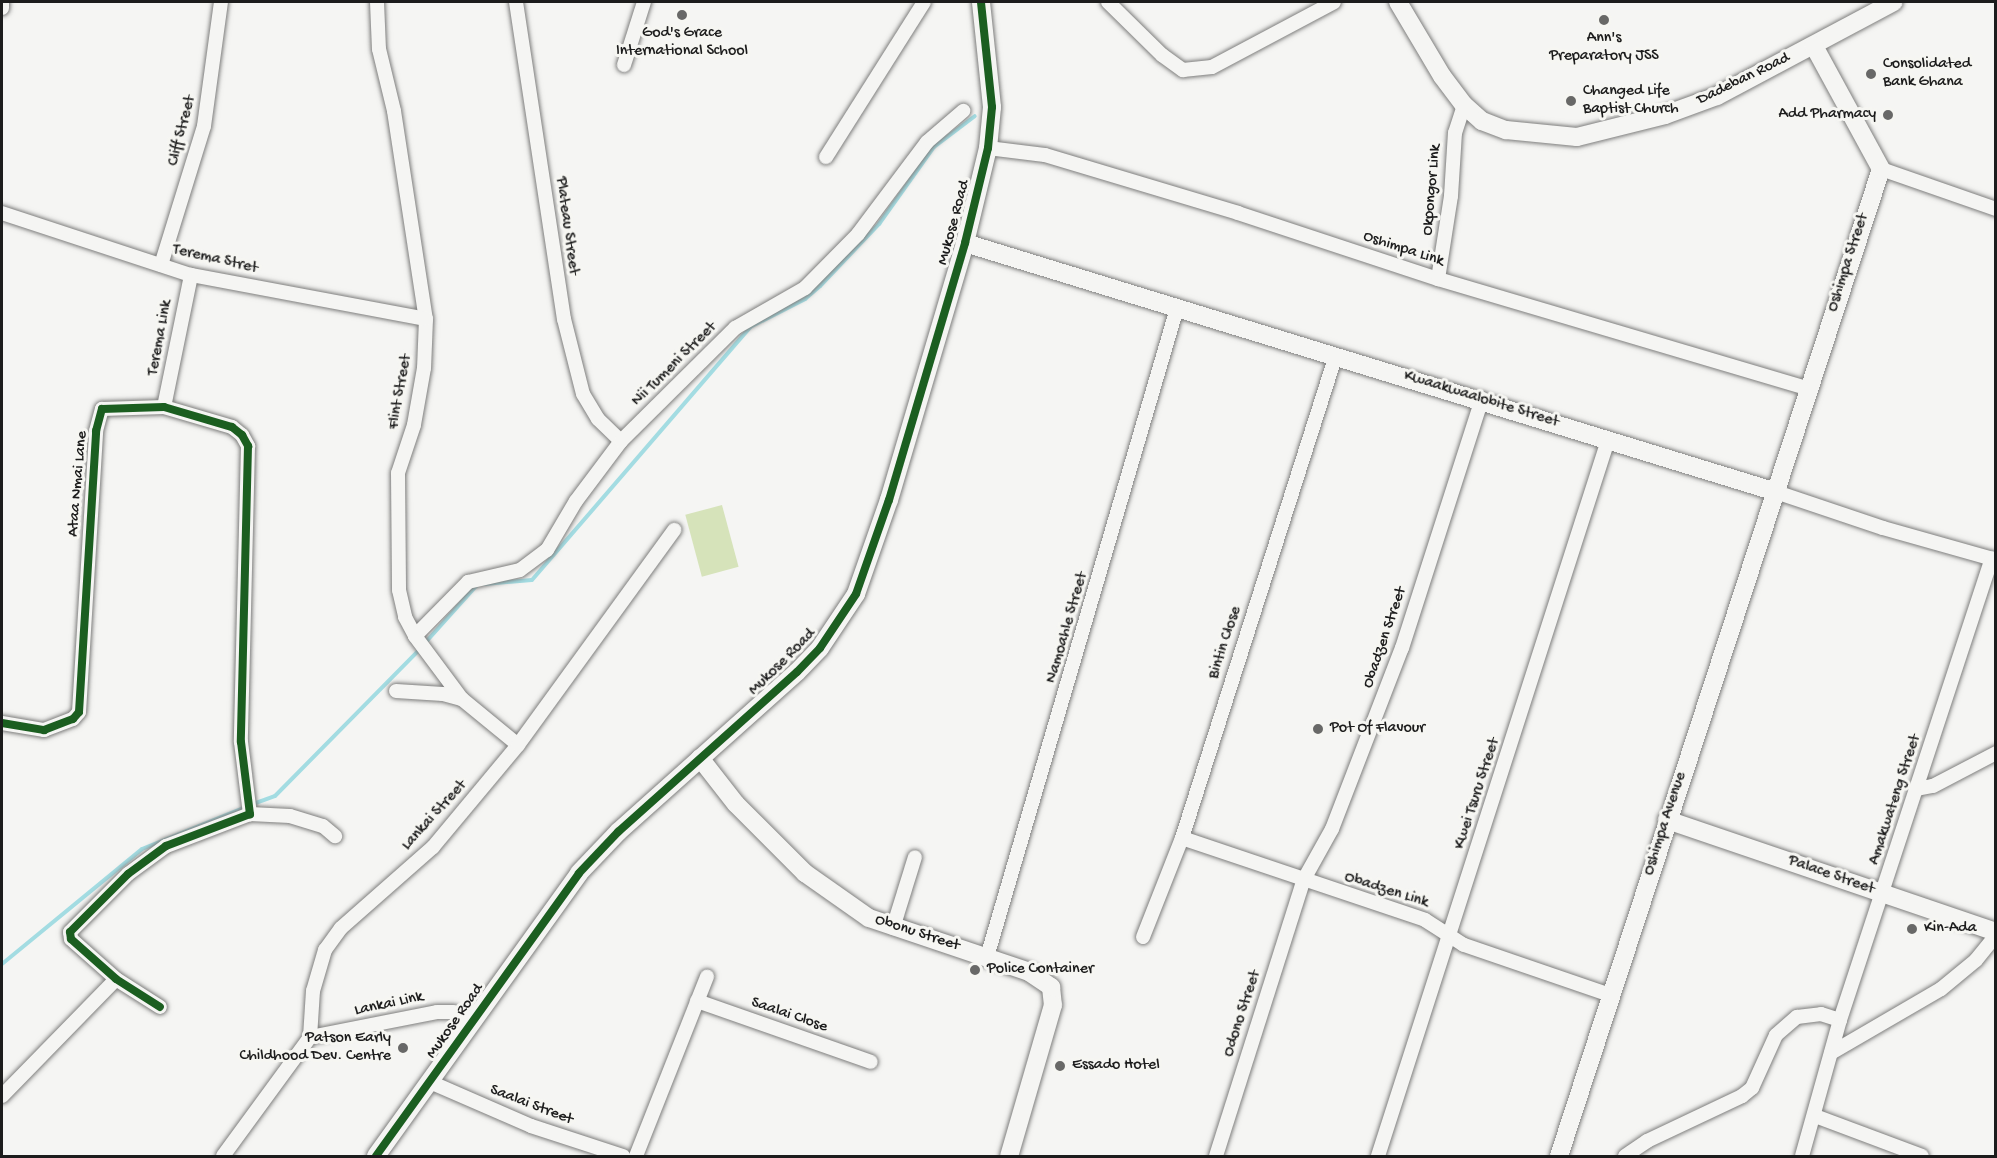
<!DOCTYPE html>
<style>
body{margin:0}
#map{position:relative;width:1997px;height:1158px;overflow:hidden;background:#f5f5f3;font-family:"Gochi Hand",sans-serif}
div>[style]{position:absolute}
.green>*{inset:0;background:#d6e3ba;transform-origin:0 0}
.stream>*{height:4px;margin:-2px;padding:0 2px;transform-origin:2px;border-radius:2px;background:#a3dce2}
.roads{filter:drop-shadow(0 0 2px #7e7e7d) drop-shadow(0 0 2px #7e7e7d)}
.street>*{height:14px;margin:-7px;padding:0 7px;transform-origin:7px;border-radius:7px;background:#f5f5f3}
.secondary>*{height:18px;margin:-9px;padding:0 9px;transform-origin:9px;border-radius:9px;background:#f5f5f3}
.cycleway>*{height:8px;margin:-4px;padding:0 4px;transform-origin:4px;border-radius:4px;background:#1b5e20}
.dots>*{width:16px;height:16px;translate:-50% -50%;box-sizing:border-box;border:3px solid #f6f6f2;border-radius:50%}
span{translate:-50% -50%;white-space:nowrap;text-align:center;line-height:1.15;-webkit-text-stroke:6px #f6f6f2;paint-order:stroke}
.poi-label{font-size:16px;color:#1c1c1c}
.left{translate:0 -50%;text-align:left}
.right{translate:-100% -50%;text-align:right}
.street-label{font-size:16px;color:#1c1c1c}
.frame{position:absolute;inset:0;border:3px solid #1c1c1c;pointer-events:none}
</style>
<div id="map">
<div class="green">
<i style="left:722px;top:505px;width:64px;height:38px;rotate:75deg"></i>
</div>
<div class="stream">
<i style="left:484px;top:584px;width:48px;rotate:-4.8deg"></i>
<i style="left:532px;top:580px;width:334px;rotate:-49.2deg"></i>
<i style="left:750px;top:327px;width:62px;rotate:-27deg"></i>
<i style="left:805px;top:299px;width:20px;rotate:-41deg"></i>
<i style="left:820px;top:286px;width:86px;rotate:-46.4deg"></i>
<i style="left:879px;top:224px;width:95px;rotate:-54.5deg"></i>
<i style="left:934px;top:147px;width:51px;rotate:-37.1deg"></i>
<i style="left:425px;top:643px;width:78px;rotate:-48.1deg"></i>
<i style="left:253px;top:804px;width:23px;rotate:-20deg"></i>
<i style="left:275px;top:796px;width:205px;rotate:-45.4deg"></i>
<i style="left:2px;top:964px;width:181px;rotate:-39.4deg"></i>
<i style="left:142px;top:849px;width:112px;rotate:-22deg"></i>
</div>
<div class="roads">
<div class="street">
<i style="left:377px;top:2px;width:47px;rotate:87.6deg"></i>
<i style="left:379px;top:49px;width:64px;rotate:76.4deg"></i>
<i style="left:394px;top:111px;width:210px;rotate:81.3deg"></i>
<i style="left:426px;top:319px;width:49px;rotate:92.3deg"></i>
<i style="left:424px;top:368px;width:58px;rotate:100deg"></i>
<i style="left:414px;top:425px;width:51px;rotate:108.4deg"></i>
<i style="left:398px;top:473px;width:117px;rotate:89.5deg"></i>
<i style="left:399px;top:590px;width:28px;rotate:77deg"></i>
<i style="left:405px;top:617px;width:21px;rotate:62deg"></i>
<i style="left:415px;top:636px;width:79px;rotate:53.3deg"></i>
<i style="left:462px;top:699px;width:72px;rotate:39.4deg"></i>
<i style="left:516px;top:2px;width:321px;rotate:81.4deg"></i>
<i style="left:564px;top:319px;width:77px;rotate:75.8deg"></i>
<i style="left:583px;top:394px;width:29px;rotate:59deg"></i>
<i style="left:598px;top:419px;width:32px;rotate:44deg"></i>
<i style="left:1108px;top:2px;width:76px;rotate:44.5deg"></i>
<i style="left:1162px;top:55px;width:26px;rotate:36deg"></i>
<i style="left:1183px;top:70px;width:29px;rotate:-6deg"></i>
<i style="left:1212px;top:67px;width:138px;rotate:-28deg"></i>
<i style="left:2px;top:8px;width:6px;rotate:-90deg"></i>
<i style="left:624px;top:65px;width:66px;rotate:-72.4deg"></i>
<i style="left:988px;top:148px;width:57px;rotate:7deg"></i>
<i style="left:1045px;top:155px;width:202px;rotate:16.7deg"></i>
<i style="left:1238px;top:213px;width:211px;rotate:18.3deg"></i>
<i style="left:1438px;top:279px;width:385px;rotate:16.5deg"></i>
<i style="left:826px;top:157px;width:183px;rotate:-57.7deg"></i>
<i style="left:1881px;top:169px;width:122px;rotate:19.2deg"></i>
<i style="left:2px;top:213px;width:199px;rotate:18.2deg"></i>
<i style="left:191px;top:275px;width:239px;rotate:10.6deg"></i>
<i style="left:161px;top:265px;width:145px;rotate:-72.8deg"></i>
<i style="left:204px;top:126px;width:125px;rotate:-82.2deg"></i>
<i style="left:1438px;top:279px;width:84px;rotate:-81.1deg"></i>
<i style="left:1451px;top:196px;width:63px;rotate:-86.4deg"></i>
<i style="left:1455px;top:133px;width:29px;rotate:-72deg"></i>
<i style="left:164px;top:407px;width:135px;rotate:-78.4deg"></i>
<i style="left:1773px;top:491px;width:116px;rotate:18.6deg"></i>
<i style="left:1883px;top:528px;width:117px;rotate:15.8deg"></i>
<i style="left:415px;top:636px;width:76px;rotate:-45.5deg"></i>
<i style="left:468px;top:582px;width:53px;rotate:-13deg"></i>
<i style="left:520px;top:570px;width:34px;rotate:-37deg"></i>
<i style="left:547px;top:550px;width:57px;rotate:-59.4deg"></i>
<i style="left:576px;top:501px;width:75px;rotate:-53.1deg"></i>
<i style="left:621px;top:441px;width:161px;rotate:-44.7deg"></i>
<i style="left:735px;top:328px;width:81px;rotate:-29.7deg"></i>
<i style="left:805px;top:288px;width:76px;rotate:-45.5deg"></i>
<i style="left:858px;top:234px;width:115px;rotate:-53.1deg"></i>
<i style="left:927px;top:142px;width:48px;rotate:-40.7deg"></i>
<i style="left:396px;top:691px;width:47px;rotate:3.7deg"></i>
<i style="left:443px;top:694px;width:20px;rotate:15deg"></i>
<i style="left:2px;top:723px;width:43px;rotate:9.5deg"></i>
<i style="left:44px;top:730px;width:31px;rotate:-21deg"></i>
<i style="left:73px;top:719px;width:9px;rotate:-49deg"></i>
<i style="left:79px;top:712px;width:282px;rotate:-86.5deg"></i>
<i style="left:96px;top:431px;width:23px;rotate:-75deg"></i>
<i style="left:102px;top:409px;width:62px;rotate:-1.8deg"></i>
<i style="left:164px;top:407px;width:71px;rotate:16.4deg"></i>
<i style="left:232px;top:427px;width:13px;rotate:39deg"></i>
<i style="left:242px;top:435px;width:13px;rotate:61deg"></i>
<i style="left:248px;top:446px;width:296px;rotate:91.4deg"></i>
<i style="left:241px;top:742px;width:73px;rotate:82.9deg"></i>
<i style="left:250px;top:814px;width:90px;rotate:159.1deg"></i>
<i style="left:166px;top:846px;width:47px;rotate:143.6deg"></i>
<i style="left:128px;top:874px;width:82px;rotate:135deg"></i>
<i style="left:70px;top:932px;width:7px;rotate:82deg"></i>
<i style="left:71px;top:939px;width:60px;rotate:41.6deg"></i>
<i style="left:116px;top:979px;width:52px;rotate:32.5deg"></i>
<i style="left:1917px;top:789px;width:16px;rotate:-11deg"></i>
<i style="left:1933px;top:786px;width:71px;rotate:-27.6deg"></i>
<i style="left:250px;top:814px;width:40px;rotate:2.9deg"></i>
<i style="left:290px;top:816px;width:34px;rotate:17deg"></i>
<i style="left:323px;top:826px;width:16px;rotate:40deg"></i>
<i style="left:1182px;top:838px;width:256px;rotate:18.6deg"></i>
<i style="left:1425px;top:920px;width:46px;rotate:32.7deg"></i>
<i style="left:1464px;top:945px;width:154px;rotate:18.9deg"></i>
<i style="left:893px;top:928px;width:74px;rotate:-72.8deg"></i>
<i style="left:1143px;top:937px;width:106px;rotate:-68.5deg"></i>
<i style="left:1182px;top:838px;width:504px;rotate:-72.32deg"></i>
<i style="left:987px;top:957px;width:676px;rotate:-73.68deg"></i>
<i style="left:697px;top:1001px;width:184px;rotate:19.3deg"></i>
<i style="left:310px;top:1037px;width:129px;rotate:-11.1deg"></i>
<i style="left:437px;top:1012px;width:16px"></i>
<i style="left:453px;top:1012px;width:22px;rotate:21deg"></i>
<i style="left:1831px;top:1053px;width:127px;rotate:-30.2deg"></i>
<i style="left:1941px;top:989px;width:45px;rotate:-39.6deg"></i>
<i style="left:1976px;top:960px;width:32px;rotate:-51deg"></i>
<i style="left:430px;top:1082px;width:110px;rotate:23.5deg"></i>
<i style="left:531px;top:1126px;width:97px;rotate:18.1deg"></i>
<i style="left:2px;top:1096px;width:163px;rotate:-45.7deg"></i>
<i style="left:1815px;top:1116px;width:114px;rotate:20.5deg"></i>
<i style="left:223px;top:1156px;width:147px;rotate:-53.8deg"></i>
<i style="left:310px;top:1037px;width:46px;rotate:-86.3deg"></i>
<i style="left:313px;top:991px;width:43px;rotate:-73.7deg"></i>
<i style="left:325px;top:950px;width:27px;rotate:-54deg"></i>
<i style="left:341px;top:928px;width:123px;rotate:-41.4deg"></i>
<i style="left:433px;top:847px;width:133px;rotate:-50.2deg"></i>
<i style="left:518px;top:745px;width:266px;rotate:-54deg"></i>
<i style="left:636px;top:1156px;width:193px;rotate:-68.4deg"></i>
<i style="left:1216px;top:1156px;width:288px;rotate:-72.4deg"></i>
<i style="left:1303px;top:881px;width:60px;rotate:-60.9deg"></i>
<i style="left:1332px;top:829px;width:194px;rotate:-68.9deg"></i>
<i style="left:1402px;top:648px;width:262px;rotate:-72.2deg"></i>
<i style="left:1378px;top:1156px;width:752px;rotate:-72.19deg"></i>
<i style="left:1625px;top:1156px;width:27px;rotate:-34deg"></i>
<i style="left:1647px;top:1141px;width:105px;rotate:-25.3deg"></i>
<i style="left:1742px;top:1096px;width:13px;rotate:-39deg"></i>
<i style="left:1752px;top:1088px;width:58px;rotate:-65.6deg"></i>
<i style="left:1776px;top:1035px;width:28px;rotate:-41deg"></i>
<i style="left:1797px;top:1017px;width:24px;rotate:-7deg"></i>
<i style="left:1821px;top:1014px;width:20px;rotate:18deg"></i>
<i style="left:1802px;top:1156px;width:141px;rotate:-74.4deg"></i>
<i style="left:1840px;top:1020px;width:486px;rotate:-71.8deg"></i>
</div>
<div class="secondary">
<i style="left:1398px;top:2px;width:86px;rotate:59.3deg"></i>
<i style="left:1442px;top:76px;width:36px;rotate:53deg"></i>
<i style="left:1464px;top:105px;width:24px;rotate:42deg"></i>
<i style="left:1482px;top:121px;width:26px;rotate:21deg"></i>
<i style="left:1506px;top:130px;width:71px;rotate:5.6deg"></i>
<i style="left:1577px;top:137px;width:91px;rotate:-14deg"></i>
<i style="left:1665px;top:115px;width:55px;rotate:-20.1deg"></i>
<i style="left:1717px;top:96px;width:200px;rotate:-28deg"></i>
<i style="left:965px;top:243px;width:845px;rotate:17.06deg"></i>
<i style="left:700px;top:758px;width:58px;rotate:52deg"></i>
<i style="left:736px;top:804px;width:98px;rotate:45deg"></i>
<i style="left:805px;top:873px;width:78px;rotate:35.1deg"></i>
<i style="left:869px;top:918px;width:169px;rotate:18.6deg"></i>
<i style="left:1029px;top:972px;width:27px;rotate:34deg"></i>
<i style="left:1051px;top:987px;width:18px;rotate:84deg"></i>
<i style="left:1053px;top:1005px;width:157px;rotate:106.2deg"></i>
<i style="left:1667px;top:820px;width:348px;rotate:18.8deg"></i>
<i style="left:376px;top:1156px;width:348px;rotate:-54.3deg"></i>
<i style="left:579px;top:873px;width:57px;rotate:-46.4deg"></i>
<i style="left:618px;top:832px;width:240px;rotate:-41.8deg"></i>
<i style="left:797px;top:672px;width:33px;rotate:-46deg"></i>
<i style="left:820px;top:648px;width:65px;rotate:-56.3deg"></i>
<i style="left:856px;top:594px;width:100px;rotate:-70.7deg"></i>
<i style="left:889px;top:500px;width:268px;rotate:-73.5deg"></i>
<i style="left:965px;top:243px;width:98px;rotate:-76.4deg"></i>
<i style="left:988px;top:148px;width:41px;rotate:-84.4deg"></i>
<i style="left:992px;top:107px;width:106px;rotate:-96deg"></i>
<i style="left:1559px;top:1156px;width:1038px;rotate:-71.93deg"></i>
<i style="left:1881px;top:169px;width:140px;rotate:-118.6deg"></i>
</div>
</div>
<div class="cycleway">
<i style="left:2px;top:723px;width:43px;rotate:9.5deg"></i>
<i style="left:44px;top:730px;width:31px;rotate:-21deg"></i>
<i style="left:73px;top:719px;width:9px;rotate:-49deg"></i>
<i style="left:79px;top:712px;width:282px;rotate:-86.5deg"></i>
<i style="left:96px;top:431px;width:23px;rotate:-75deg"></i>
<i style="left:102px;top:409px;width:62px;rotate:-1.8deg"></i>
<i style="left:164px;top:407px;width:71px;rotate:16.4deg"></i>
<i style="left:232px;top:427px;width:13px;rotate:39deg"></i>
<i style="left:242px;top:435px;width:13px;rotate:61deg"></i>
<i style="left:248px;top:446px;width:296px;rotate:91.4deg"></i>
<i style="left:241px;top:742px;width:73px;rotate:82.9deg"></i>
<i style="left:250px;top:814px;width:90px;rotate:159.1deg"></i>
<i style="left:166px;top:846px;width:47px;rotate:143.6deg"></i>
<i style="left:128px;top:874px;width:82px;rotate:135deg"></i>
<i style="left:70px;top:932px;width:7px;rotate:82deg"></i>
<i style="left:71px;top:939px;width:60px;rotate:41.6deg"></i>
<i style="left:116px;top:979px;width:52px;rotate:32.5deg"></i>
<i style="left:376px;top:1156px;width:348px;rotate:-54.3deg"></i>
<i style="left:579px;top:873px;width:57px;rotate:-46.4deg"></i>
<i style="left:618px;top:832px;width:240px;rotate:-41.8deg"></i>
<i style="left:797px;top:672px;width:33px;rotate:-46deg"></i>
<i style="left:820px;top:648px;width:65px;rotate:-56.3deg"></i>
<i style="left:856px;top:594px;width:100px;rotate:-70.7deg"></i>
<i style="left:889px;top:500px;width:268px;rotate:-73.5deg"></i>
<i style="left:965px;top:243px;width:98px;rotate:-76.4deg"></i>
<i style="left:988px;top:148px;width:41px;rotate:-84.4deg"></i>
<i style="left:992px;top:107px;width:106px;rotate:-96deg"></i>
</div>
<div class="dots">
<i style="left:682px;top:15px;background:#686867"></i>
<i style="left:1604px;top:20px;background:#686867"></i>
<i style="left:1871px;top:74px;background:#686867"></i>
<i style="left:1571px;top:101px;background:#686867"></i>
<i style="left:1888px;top:115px;background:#686867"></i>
<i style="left:1318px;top:729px;background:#686867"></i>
<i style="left:1912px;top:929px;background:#686867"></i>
<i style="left:975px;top:970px;background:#686867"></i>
<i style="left:403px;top:1048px;background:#686867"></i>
<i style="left:1060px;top:1066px;background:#686867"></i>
</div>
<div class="poi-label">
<span style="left:682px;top:43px">God's Grace<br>International School</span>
<span style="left:1604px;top:48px">Ann's<br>Preparatory JSS</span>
<span class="left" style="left:1883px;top:74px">Consolidated<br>Bank Ghana</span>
<span class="left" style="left:1583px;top:101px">Changed Life<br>Baptist Church</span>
<span class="right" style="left:1876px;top:115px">Add Pharmacy</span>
<span class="left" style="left:1330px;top:729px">Pot Of Flavour</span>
<span class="left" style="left:1924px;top:929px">Kin-Ada</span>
<span class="left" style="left:987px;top:970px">Police Container</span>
<span class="right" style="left:391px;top:1048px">Patson Early<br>Childhood Dev. Centre</span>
<span class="left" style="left:1072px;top:1066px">Essado Hotel</span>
</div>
<div class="street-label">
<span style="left:1744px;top:80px;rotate:-26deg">Dadeban Road</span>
<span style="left:183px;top:131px;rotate:-76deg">Cliff Street</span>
<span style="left:1433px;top:190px;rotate:-85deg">Okpongor Link</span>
<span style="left:955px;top:223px;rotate:-75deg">Mukose Road</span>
<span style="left:566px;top:226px;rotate:82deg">Plateau Street</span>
<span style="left:1403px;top:250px;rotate:18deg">Oshimpa Link</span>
<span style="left:215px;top:260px;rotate:13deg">Terema Stret</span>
<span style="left:1849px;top:263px;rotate:-72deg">Oshimpa Street</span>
<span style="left:161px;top:338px;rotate:-79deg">Terema Link</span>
<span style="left:675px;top:365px;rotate:-45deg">Nii Tumeni Street</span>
<span style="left:401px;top:392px;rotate:-80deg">Flint Street</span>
<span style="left:1481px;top:400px;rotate:17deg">Kwaakwaalobite Street</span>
<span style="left:79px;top:484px;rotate:-85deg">Ataa Nmai Lane</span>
<span style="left:1068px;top:628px;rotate:-74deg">Namoahle Street</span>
<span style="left:1386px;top:638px;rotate:-71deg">Obadzen Street</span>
<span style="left:1226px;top:643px;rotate:-72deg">Bintin Close</span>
<span style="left:783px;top:663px;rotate:-45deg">Mukose Road</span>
<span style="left:1478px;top:794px;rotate:-72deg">Kwei Tsuru Street</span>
<span style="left:1896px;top:800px;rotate:-72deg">Amakwateng Street</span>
<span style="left:435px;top:816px;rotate:-48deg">Lankai Street</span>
<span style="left:1666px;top:824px;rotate:-72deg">Oshimpa Avenue</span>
<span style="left:1831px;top:876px;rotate:19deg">Palace Street</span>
<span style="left:1386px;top:891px;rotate:18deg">Obadzen Link</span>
<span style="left:917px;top:934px;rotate:18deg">Obonu Street</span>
<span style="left:389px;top:1005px;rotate:-12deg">Lankai Link</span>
<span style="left:1243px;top:1014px;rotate:-72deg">Odono Street</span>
<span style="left:789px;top:1016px;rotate:19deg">Saalai Close</span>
<span style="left:456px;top:1022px;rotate:-55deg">Mukose Road</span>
<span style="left:531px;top:1106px;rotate:21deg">Saalai Street</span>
</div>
<div class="frame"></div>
</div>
